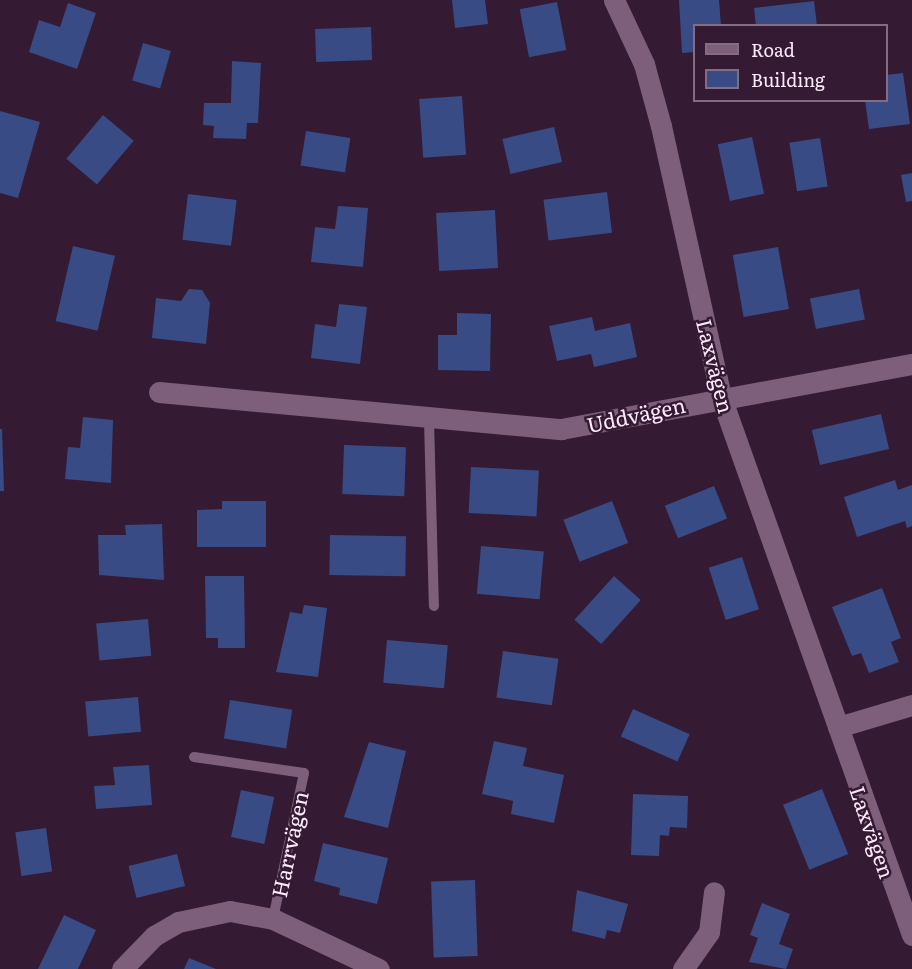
<!DOCTYPE html>
<meta charset="utf-8">
<style>
body{margin:0}
#map{position:relative;width:912px;height:969px;overflow:hidden;background:#341a33;font-family:Literata,serif}
div>[style]{position:absolute}
.building>*{inset:0;background:#384b85;transform-origin:0 0}
.service>*{height:10px;margin:-5px;padding:0 5px;transform-origin:5px;border-radius:5px;background:#7d5f7b}
.minor>*{height:21px;margin:-10.5px;padding:0 10.5px;transform-origin:10.5px;border-radius:10.5px;background:#7d5f7b}
span{translate:-50% -50%;white-space:nowrap;text-align:center;line-height:1.15;-webkit-text-stroke:5px #341a33;paint-order:stroke}
.street-label{font-size:21px;color:#fceafb}
.legend{position:absolute;left:693px;top:24px;width:195px;height:78px;box-sizing:border-box;background:#341a33;border:2px solid #846d83;margin:0;padding:8px 10px;list-style:none;font-size:18px;color:#fceafb}
.legend li{display:flex;align-items:center;gap:12px;height:30px}
.legend b{width:30px;border:2px solid #846d83}
</style>
<div id="map">
<div class="building">
<i style="clip-path:polygon(452px 0,485px 0,488px 24px,455px 28px)"></i>
<i style="clip-path:polygon(679px 0,719px 0,721px 26px,694px 26px,694px 52px,682px 53px)"></i>
<i style="clip-path:polygon(814px 1px,817px 26px,756px 26px,754px 8px)"></i>
<i style="left:557px;top:2px;width:49px;height:38px;rotate:79deg"></i>
<i style="clip-path:polygon(68px 3px,96px 13px,77px 69px,29px 52px,39px 20px,60px 27px)"></i>
<i style="left:371px;top:27px;width:33px;height:56px;rotate:88deg"></i>
<i style="left:143px;top:43px;width:29px;height:39px;rotate:16deg"></i>
<i style="clip-path:polygon(232px 61px,261px 63px,258px 123px,247px 123px,246px 139px,213px 138px,214px 126px,203px 125px,204px 103px,231px 103px)"></i>
<i style="clip-path:polygon(903px 73px,910px 124px,869px 129px,865px 100px,886px 100px,886px 75px)"></i>
<i style="left:462px;top:96px;width:59px;height:43px;rotate:86deg"></i>
<i style="clip-path:polygon(0 111px,40px 122px,18px 198px,0 193px)"></i>
<i style="left:103px;top:115px;width:40px;height:57px;rotate:40deg"></i>
<i style="left:554px;top:127px;width:36px;height:53px;rotate:77deg"></i>
<i style="left:306px;top:131px;width:45px;height:35px;rotate:9deg"></i>
<i style="left:752px;top:137px;width:58px;height:35px;rotate:78deg"></i>
<i style="left:820px;top:138px;width:49px;height:31px;rotate:81deg"></i>
<i style="clip-path:polygon(912px 173px,912px 201px,906px 202px,901px 175px)"></i>
<i style="left:607px;top:192px;width:41px;height:64px;rotate:83deg"></i>
<i style="left:188px;top:194px;width:49px;height:46px;rotate:7deg"></i>
<i style="clip-path:polygon(338px 206px,368px 208px,363px 267px,311px 262px,315px 227px,335px 229px)"></i>
<i style="left:495px;top:210px;width:58px;height:59px;rotate:87deg"></i>
<i style="left:73px;top:246px;width:43px;height:77px;rotate:13deg"></i>
<i style="left:778px;top:247px;width:63px;height:46px;rotate:80deg"></i>
<i style="clip-path:polygon(189px 289px,202px 290px,210px 303px,206px 344px,152px 338px,156px 298px,181px 301px)"></i>
<i style="left:859px;top:289px;width:31px;height:50px;rotate:79deg"></i>
<i style="clip-path:polygon(339px 304px,367px 307px,360px 364px,311px 358px,315px 324px,336px 327px)"></i>
<i style="clip-path:polygon(457px 313px,491px 314px,490px 371px,438px 370px,438px 335px,457px 335px)"></i>
<i style="clip-path:polygon(592px 317px,595px 331px,630px 323px,637px 357px,594px 367px,591px 354px,557px 361px,549px 326px)"></i>
<i style="left:881px;top:414px;width:36px;height:71px;rotate:77deg"></i>
<i style="clip-path:polygon(83px 417px,113px 420px,111px 483px,65px 479px,68px 447px,80px 448px)"></i>
<i style="clip-path:polygon(0 429px,2px 429px,4px 491px,0 491px)"></i>
<i style="left:344px;top:445px;width:62px;height:49px;rotate:2deg"></i>
<i style="left:471px;top:467px;width:68px;height:46px;rotate:3deg"></i>
<i style="clip-path:polygon(895px 480px,898px 490px,912px 485px,912px 526px,907px 528px,905px 521px,857px 537px,844px 497px)"></i>
<i style="left:714px;top:486px;width:35px;height:53px;rotate:68deg"></i>
<i style="clip-path:polygon(222px 501px,266px 501px,266px 547px,197px 547px,197px 510px,222px 509px)"></i>
<i style="left:612px;top:501px;width:45px;height:52px;rotate:69deg"></i>
<i style="clip-path:polygon(162px 524px,164px 580px,99px 575px,98px 535px,126px 535px,125px 525px)"></i>
<i style="left:330px;top:535px;width:76px;height:40px;rotate:1deg"></i>
<i style="left:481px;top:546px;width:63px;height:48px;rotate:5deg"></i>
<i style="left:742px;top:557px;width:55px;height:35px;rotate:72deg"></i>
<i style="clip-path:polygon(205px 576px,244px 576px,245px 648px,218px 648px,218px 638px,206px 638px)"></i>
<i style="left:614px;top:576px;width:36px;height:59px;rotate:42deg"></i>
<i style="clip-path:polygon(882px 588px,901px 638px,891px 642px,899px 662px,869px 673px,861px 653px,852px 656px,832px 607px)"></i>
<i style="clip-path:polygon(304px 605px,327px 608px,318px 677px,276px 672px,290px 612px,302px 614px)"></i>
<i style="left:148px;top:619px;width:37px;height:52px;rotate:85deg"></i>
<i style="left:387px;top:640px;width:61px;height:43px;rotate:5deg"></i>
<i style="left:503px;top:651px;width:56px;height:47px;rotate:8deg"></i>
<i style="left:138px;top:697px;width:35px;height:53px;rotate:85deg"></i>
<i style="left:230px;top:700px;width:63px;height:39px;rotate:9deg"></i>
<i style="left:633px;top:709px;width:62px;height:30px;rotate:24deg"></i>
<i style="clip-path:polygon(494px 741px,527px 748px,523px 766px,564px 775px,554px 823px,511px 814px,513px 801px,482px 794px)"></i>
<i style="clip-path:polygon(369px 742px,406px 751px,388px 828px,344px 817px)"></i>
<i style="clip-path:polygon(149px 765px,152px 805px,96px 809px,94px 786px,115px 785px,113px 767px)"></i>
<i style="left:822px;top:789px;width:70px;height:42px;rotate:68deg"></i>
<i style="left:241px;top:790px;width:34px;height:48px;rotate:12deg"></i>
<i style="clip-path:polygon(633px 794px,688px 796px,687px 828px,670px 827px,669px 836px,660px 835px,659px 856px,631px 855px)"></i>
<i style="left:46px;top:828px;width:44px;height:31px;rotate:82deg"></i>
<i style="clip-path:polygon(323px 843px,388px 858px,377px 904px,339px 895px,340px 888px,314px 881px)"></i>
<i style="left:177px;top:854px;width:33px;height:50px;rotate:76deg"></i>
<i style="left:475px;top:880px;width:76px;height:44px;rotate:88deg"></i>
<i style="clip-path:polygon(577px 890px,628px 904px,620px 933px,607px 930px,605px 939px,572px 931px)"></i>
<i style="clip-path:polygon(762px 903px,790px 914px,779px 944px,793px 949px,786px 969px,749px 962px,758px 938px,750px 935px)"></i>
<i style="clip-path:polygon(64px 915px,96px 930px,78px 969px,38px 969px)"></i>
<i style="clip-path:polygon(189px 958px,216px 969px,184px 969px)"></i>
</div>
<div class="service">
<i style="left:429px;top:420px;width:186px;rotate:88.5deg"></i>
<i style="left:194px;top:757px;width:111px;rotate:8.3deg"></i>
<i style="left:304px;top:773px;width:149px;rotate:102deg"></i>
</div>
<div class="minor">
<i style="left:614px;top:0;width:71px;rotate:64.9deg"></i>
<i style="left:644px;top:64px;width:64px;rotate:74.7deg"></i>
<i style="left:661px;top:126px;width:278px;rotate:77.5deg"></i>
<i style="left:721px;top:397px;width:571px;rotate:70.45deg"></i>
<i style="left:159px;top:392px;width:404px;rotate:5.3deg"></i>
<i style="left:561px;top:429px;width:357px;rotate:-10.5deg"></i>
<i style="left:838px;top:727px;width:77px;rotate:-16.6deg"></i>
<i style="left:122px;top:969px;width:46px;rotate:-45.9deg"></i>
<i style="left:154px;top:936px;width:28px;rotate:-30deg"></i>
<i style="left:178px;top:922px;width:53px;rotate:-11.9deg"></i>
<i style="left:230px;top:911px;width:44px;rotate:10.5deg"></i>
<i style="left:273px;top:919px;width:117px;rotate:25.3deg"></i>
<i style="left:683px;top:969px;width:45px;rotate:-54.9deg"></i>
<i style="left:709px;top:932px;width:40px;rotate:-82.9deg"></i>
</div>
<div class="street-label">
<span style="left:716px;top:366px;rotate:76deg">Laxvägen</span>
<span style="left:636px;top:414px;rotate:-12deg">Uddvägen</span>
<span style="left:873px;top:832px;rotate:71deg">Laxvägen</span>
<span style="left:289px;top:844px;rotate:-78deg">Harrvägen</span>
</div>
<ul class="legend">
<li><b style="height:8px;background:#7d5f7b"></b>Road</li>
<li><b style="height:16px;background:#384b85"></b>Building</li>
</ul>
</div>
